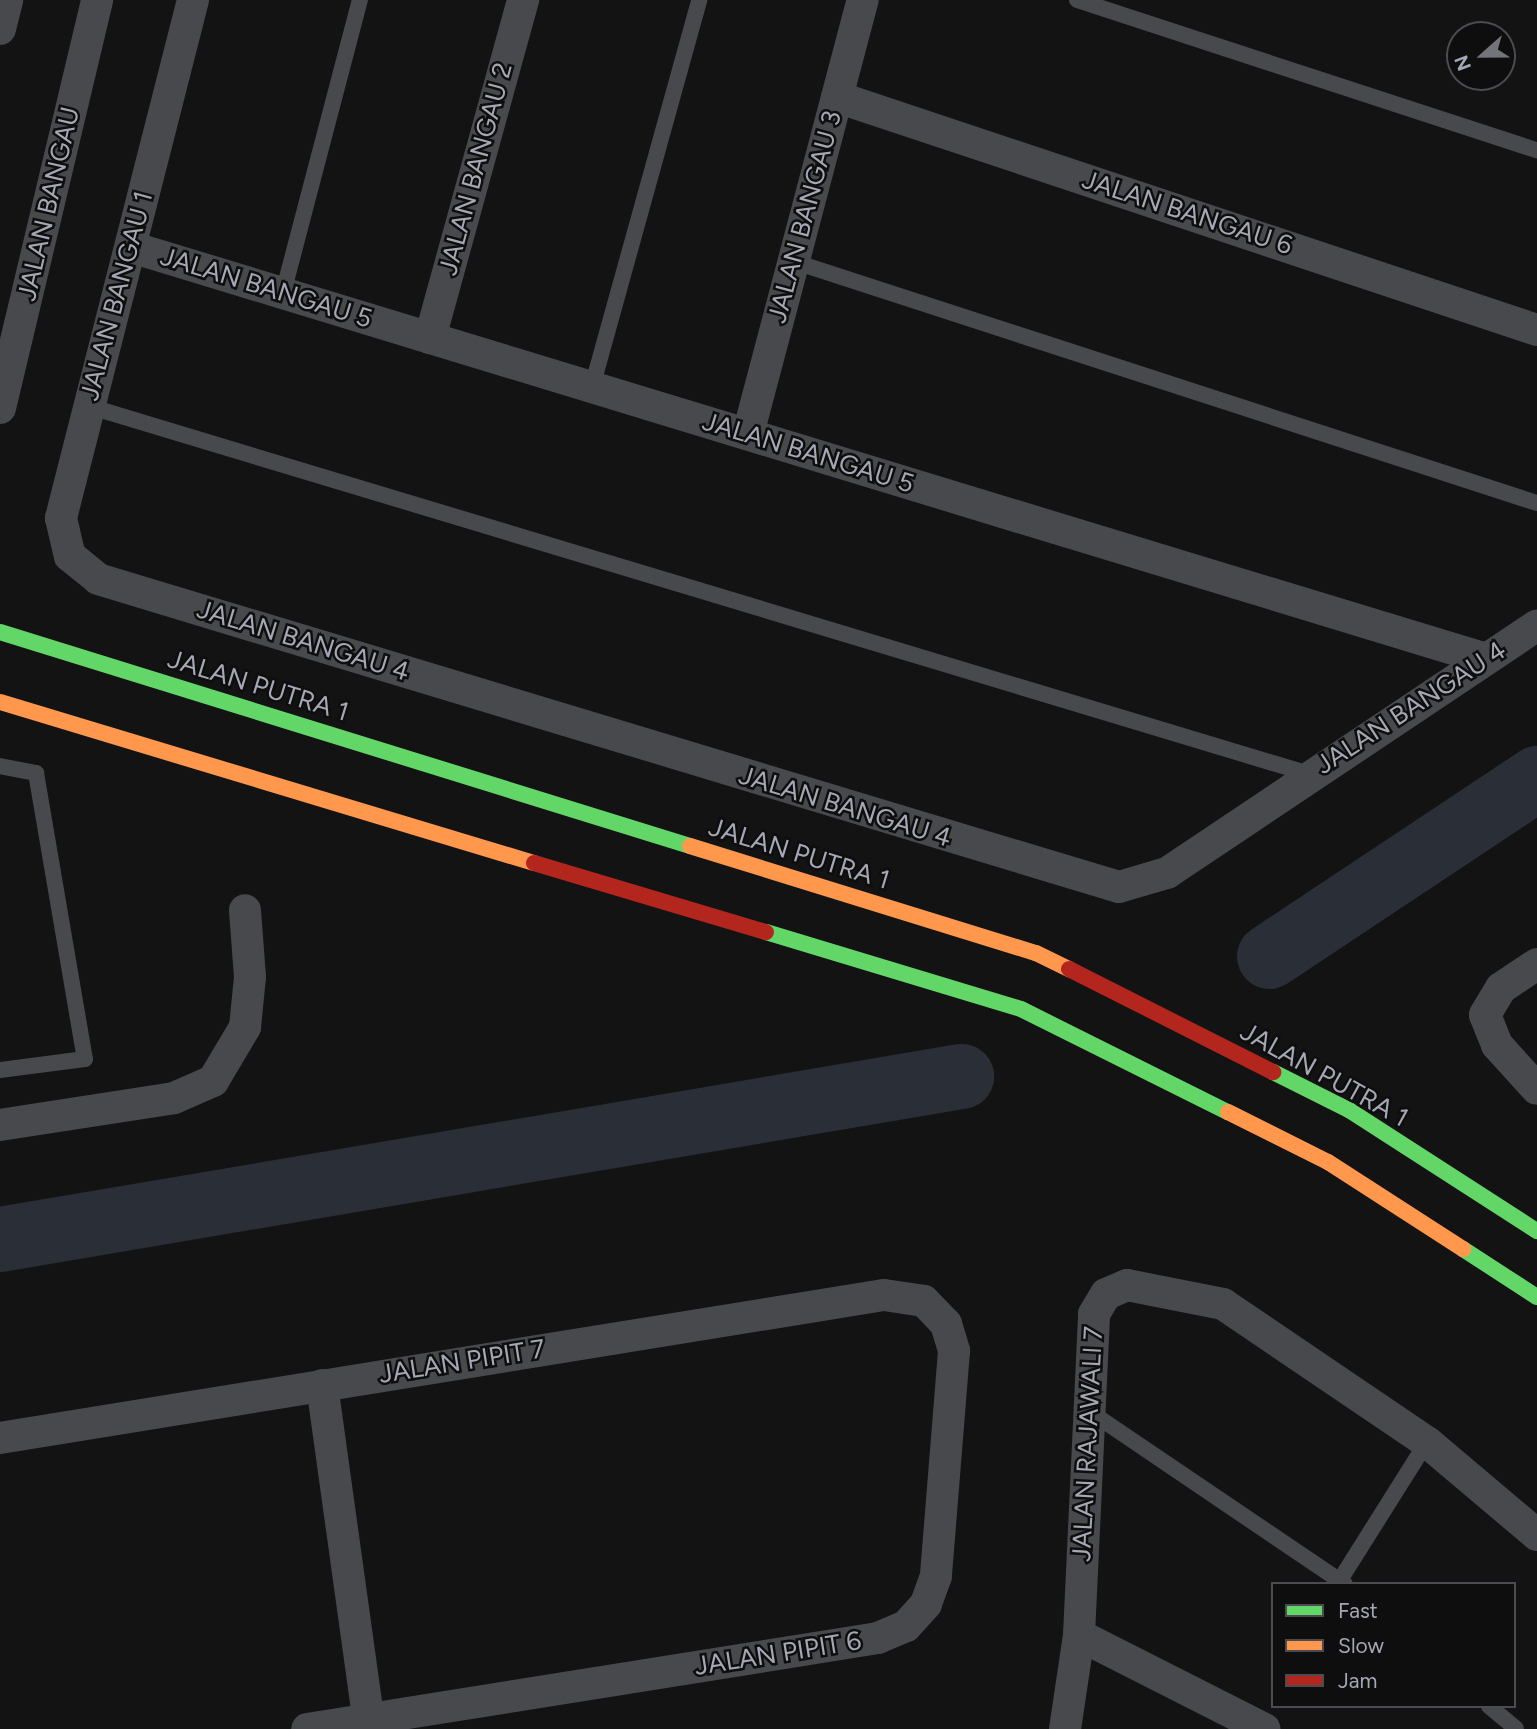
<!DOCTYPE html>
<style>
body{margin:0}
#map{position:relative;width:1537px;height:1729px;overflow:hidden;background:#131314;font-family:Figtree,sans-serif}
div>[style]{position:absolute}
.river>*{height:65px;margin:-32.5px;padding:0 32.5px;transform-origin:32.5px;border-radius:32.5px;background:#2a2e36}
.lane>*{height:16px;margin:-8px;padding:0 8px;transform-origin:8px;border-radius:8px;background:#48494c}
.street>*{height:32px;margin:-16px;padding:0 16px;transform-origin:16px;border-radius:16px;background:#48494c}
.fast>*{height:16px;margin:-8px;padding:0 8px;transform-origin:8px;border-radius:8px;background:#63d668}
.slow>*{height:16px;margin:-8px;padding:0 8px;transform-origin:8px;border-radius:8px;background:#ff974d}
.jam>*{height:16px;margin:-8px;padding:0 8px;transform-origin:8px;border-radius:8px;background:#b3261e}
span{translate:-50% -50%;white-space:nowrap;text-align:center;line-height:1.15;-webkit-text-stroke:5px #0e0e0f;paint-order:stroke}
.street-label{font-size:26px;color:#a6a7b4}
.legend{position:absolute;left:1271px;top:1582px;width:245px;height:126px;box-sizing:border-box;background:#0e0e0f;border:2px solid #4b4b51;margin:0;padding:9px 12px;list-style:none;font-size:21px;color:#a6a7b4}
.legend li{display:flex;align-items:center;gap:14px;height:35px}
.legend b{width:35px;border:2px solid #4b4b51}
.north{position:absolute;left:1446px;top:21px;width:70px;height:70px;box-sizing:border-box;background:#0e0e0f;border:2px solid #4b4b51;border-radius:50%;rotate:249deg;font-size:19px;font-weight:700;line-height:28px;text-align:center;color:#a6a7b4}
.north::after{content:'';display:block;margin:auto;width:24px;height:32px;background:#73737c;clip-path:polygon(50% 0,100% 100%,50% 72%,0 100%)}
</style>
<div id="map">
<div class="river">
<i style="left:1269px;top:956px;width:322px;rotate:-33.6deg"></i>
<i style="left:0;top:1239px;width:975px;rotate:-9.63deg"></i>
</div>
<div class="lane">
<i style="left:1077px;top:0;width:484px;rotate:18.1deg"></i>
<i style="left:792px;top:261px;width:783px;rotate:18deg"></i>
<i style="left:283px;top:293px;width:303px;rotate:-75.3deg"></i>
<i style="left:592px;top:387px;width:402px;rotate:-74.5deg"></i>
<i style="left:88px;top:406px;width:1275px;rotate:16.77deg"></i>
<i style="left:0;top:766px;width:37px;rotate:11deg"></i>
<i style="left:36px;top:773px;width:290px;rotate:80.3deg"></i>
<i style="left:85px;top:1059px;width:86px;rotate:172.6deg"></i>
<i style="left:1089px;top:1411px;width:309px;rotate:34.1deg"></i>
<i style="left:1340px;top:1580px;width:163px;rotate:-57.8deg"></i>
<i style="left:1489px;top:1706px;width:35px;rotate:40deg"></i>
</div>
<div class="street">
<i style="left:193px;top:0;width:535px;rotate:104.3deg"></i>
<i style="left:61px;top:518px;width:39px;rotate:77deg"></i>
<i style="left:70px;top:556px;width:36px;rotate:39deg"></i>
<i style="left:98px;top:579px;width:1066px;rotate:16.79deg"></i>
<i style="left:1119px;top:887px;width:50px;rotate:-16.3deg"></i>
<i style="left:1167px;top:873px;width:445px;rotate:-33.8deg"></i>
<i style="left:0;top:29px;width:30px;rotate:-76deg"></i>
<i style="left:837px;top:97px;width:738px;rotate:18.41deg"></i>
<i style="left:131px;top:247px;width:1416px;rotate:16.91deg"></i>
<i style="left:430px;top:338px;width:351px;rotate:-74.6deg"></i>
<i style="left:0;top:408px;width:419px;rotate:-76.6deg"></i>
<i style="left:748px;top:434px;width:449px;rotate:-75.2deg"></i>
<i style="left:1537px;top:964px;width:43px;rotate:146.3deg"></i>
<i style="left:1501px;top:988px;width:31px;rotate:121deg"></i>
<i style="left:1485px;top:1015px;width:32px;rotate:68deg"></i>
<i style="left:1497px;top:1045px;width:59px;rotate:47.7deg"></i>
<i style="left:0;top:1125px;width:176px;rotate:-8.8deg"></i>
<i style="left:174px;top:1098px;width:43px;rotate:-23.6deg"></i>
<i style="left:213px;top:1081px;width:63px;rotate:-59.3deg"></i>
<i style="left:245px;top:1027px;width:50px;rotate:-84.3deg"></i>
<i style="left:250px;top:977px;width:67px;rotate:-94.3deg"></i>
<i style="left:322px;top:1385px;width:347px;rotate:82.1deg"></i>
<i style="left:0;top:1438px;width:895px;rotate:-9.19deg"></i>
<i style="left:884px;top:1295px;width:40px;rotate:8.5deg"></i>
<i style="left:924px;top:1301px;width:32px;rotate:46deg"></i>
<i style="left:946px;top:1324px;width:28px;rotate:73deg"></i>
<i style="left:954px;top:1351px;width:226px;rotate:94.6deg"></i>
<i style="left:936px;top:1576px;width:30px;rotate:110deg"></i>
<i style="left:926px;top:1604px;width:30px;rotate:132deg"></i>
<i style="left:906px;top:1626px;width:30px;rotate:157deg"></i>
<i style="left:878px;top:1638px;width:578px;rotate:170.94deg"></i>
<i style="left:1079px;top:1635px;width:208px;rotate:26.9deg"></i>
<i style="left:1065px;top:1729px;width:95px;rotate:-81.5deg"></i>
<i style="left:1079px;top:1635px;width:321px;rotate:-87.3deg"></i>
<i style="left:1094px;top:1314px;width:23px;rotate:-59deg"></i>
<i style="left:1106px;top:1294px;width:23px;rotate:-23deg"></i>
<i style="left:1127px;top:1285px;width:98px;rotate:11.2deg"></i>
<i style="left:1223px;top:1304px;width:246px;rotate:34.1deg"></i>
<i style="left:1427px;top:1442px;width:144px;rotate:40.2deg"></i>
</div>
<div class="fast">
<i style="left:0;top:632px;width:722px;rotate:17.23deg"></i>
<i style="left:766px;top:932px;width:266px;rotate:16.8deg"></i>
<i style="left:1021px;top:1009px;width:231px;rotate:26.5deg"></i>
<i style="left:1273px;top:1072px;width:85px;rotate:26.6deg"></i>
<i style="left:1349px;top:1110px;width:224px;rotate:32.8deg"></i>
<i style="left:1463px;top:1249px;width:88px;rotate:33deg"></i>
</div>
<div class="slow">
<i style="left:0;top:702px;width:558px;rotate:16.78deg"></i>
<i style="left:690px;top:846px;width:362px;rotate:17.2deg"></i>
<i style="left:1036px;top:953px;width:37px;rotate:26deg"></i>
<i style="left:1228px;top:1112px;width:112px;rotate:26.6deg"></i>
<i style="left:1328px;top:1162px;width:161px;rotate:32.8deg"></i>
</div>
<div class="jam">
<i style="left:534px;top:863px;width:242px;rotate:16.6deg"></i>
<i style="left:1069px;top:969px;width:229px;rotate:26.8deg"></i>
</div>
<div class="street-label">
<span style="left:476px;top:169px;rotate:-75deg">JALAN BANGAU 2</span>
<span style="left:49px;top:204px;rotate:-77deg">JALAN BANGAU</span>
<span style="left:1187px;top:213px;rotate:18deg">JALAN BANGAU 6</span>
<span style="left:805px;top:217px;rotate:-75deg">JALAN BANGAU 3</span>
<span style="left:266px;top:288px;rotate:17deg">JALAN BANGAU 5</span>
<span style="left:117px;top:296px;rotate:-75deg">JALAN BANGAU 1</span>
<span style="left:808px;top:453px;rotate:17deg">JALAN BANGAU 5</span>
<span style="left:303px;top:641px;rotate:17deg">JALAN BANGAU 4</span>
<span style="left:258px;top:686px;rotate:17deg">JALAN PUTRA 1</span>
<span style="left:1411px;top:708px;rotate:-33deg">JALAN BANGAU 4</span>
<span style="left:845px;top:807px;rotate:17deg">JALAN BANGAU 4</span>
<span style="left:799px;top:854px;rotate:17deg">JALAN PUTRA 1</span>
<span style="left:1324px;top:1075px;rotate:29deg">JALAN PUTRA 1</span>
<span style="left:462px;top:1362px;rotate:-9deg">JALAN PIPIT 7</span>
<span style="left:1088px;top:1444px;rotate:-87deg">JALAN RAJAWALI 7</span>
<span style="left:778px;top:1654px;rotate:-9deg">JALAN PIPIT 6</span>
</div>
<ul class="legend">
<li><b style="height:9px;background:#63d668"></b>Fast</li>
<li><b style="height:9px;background:#ff974d"></b>Slow</li>
<li><b style="height:9px;background:#b3261e"></b>Jam</li>
</ul>
<div class="north">N</div>
</div>
